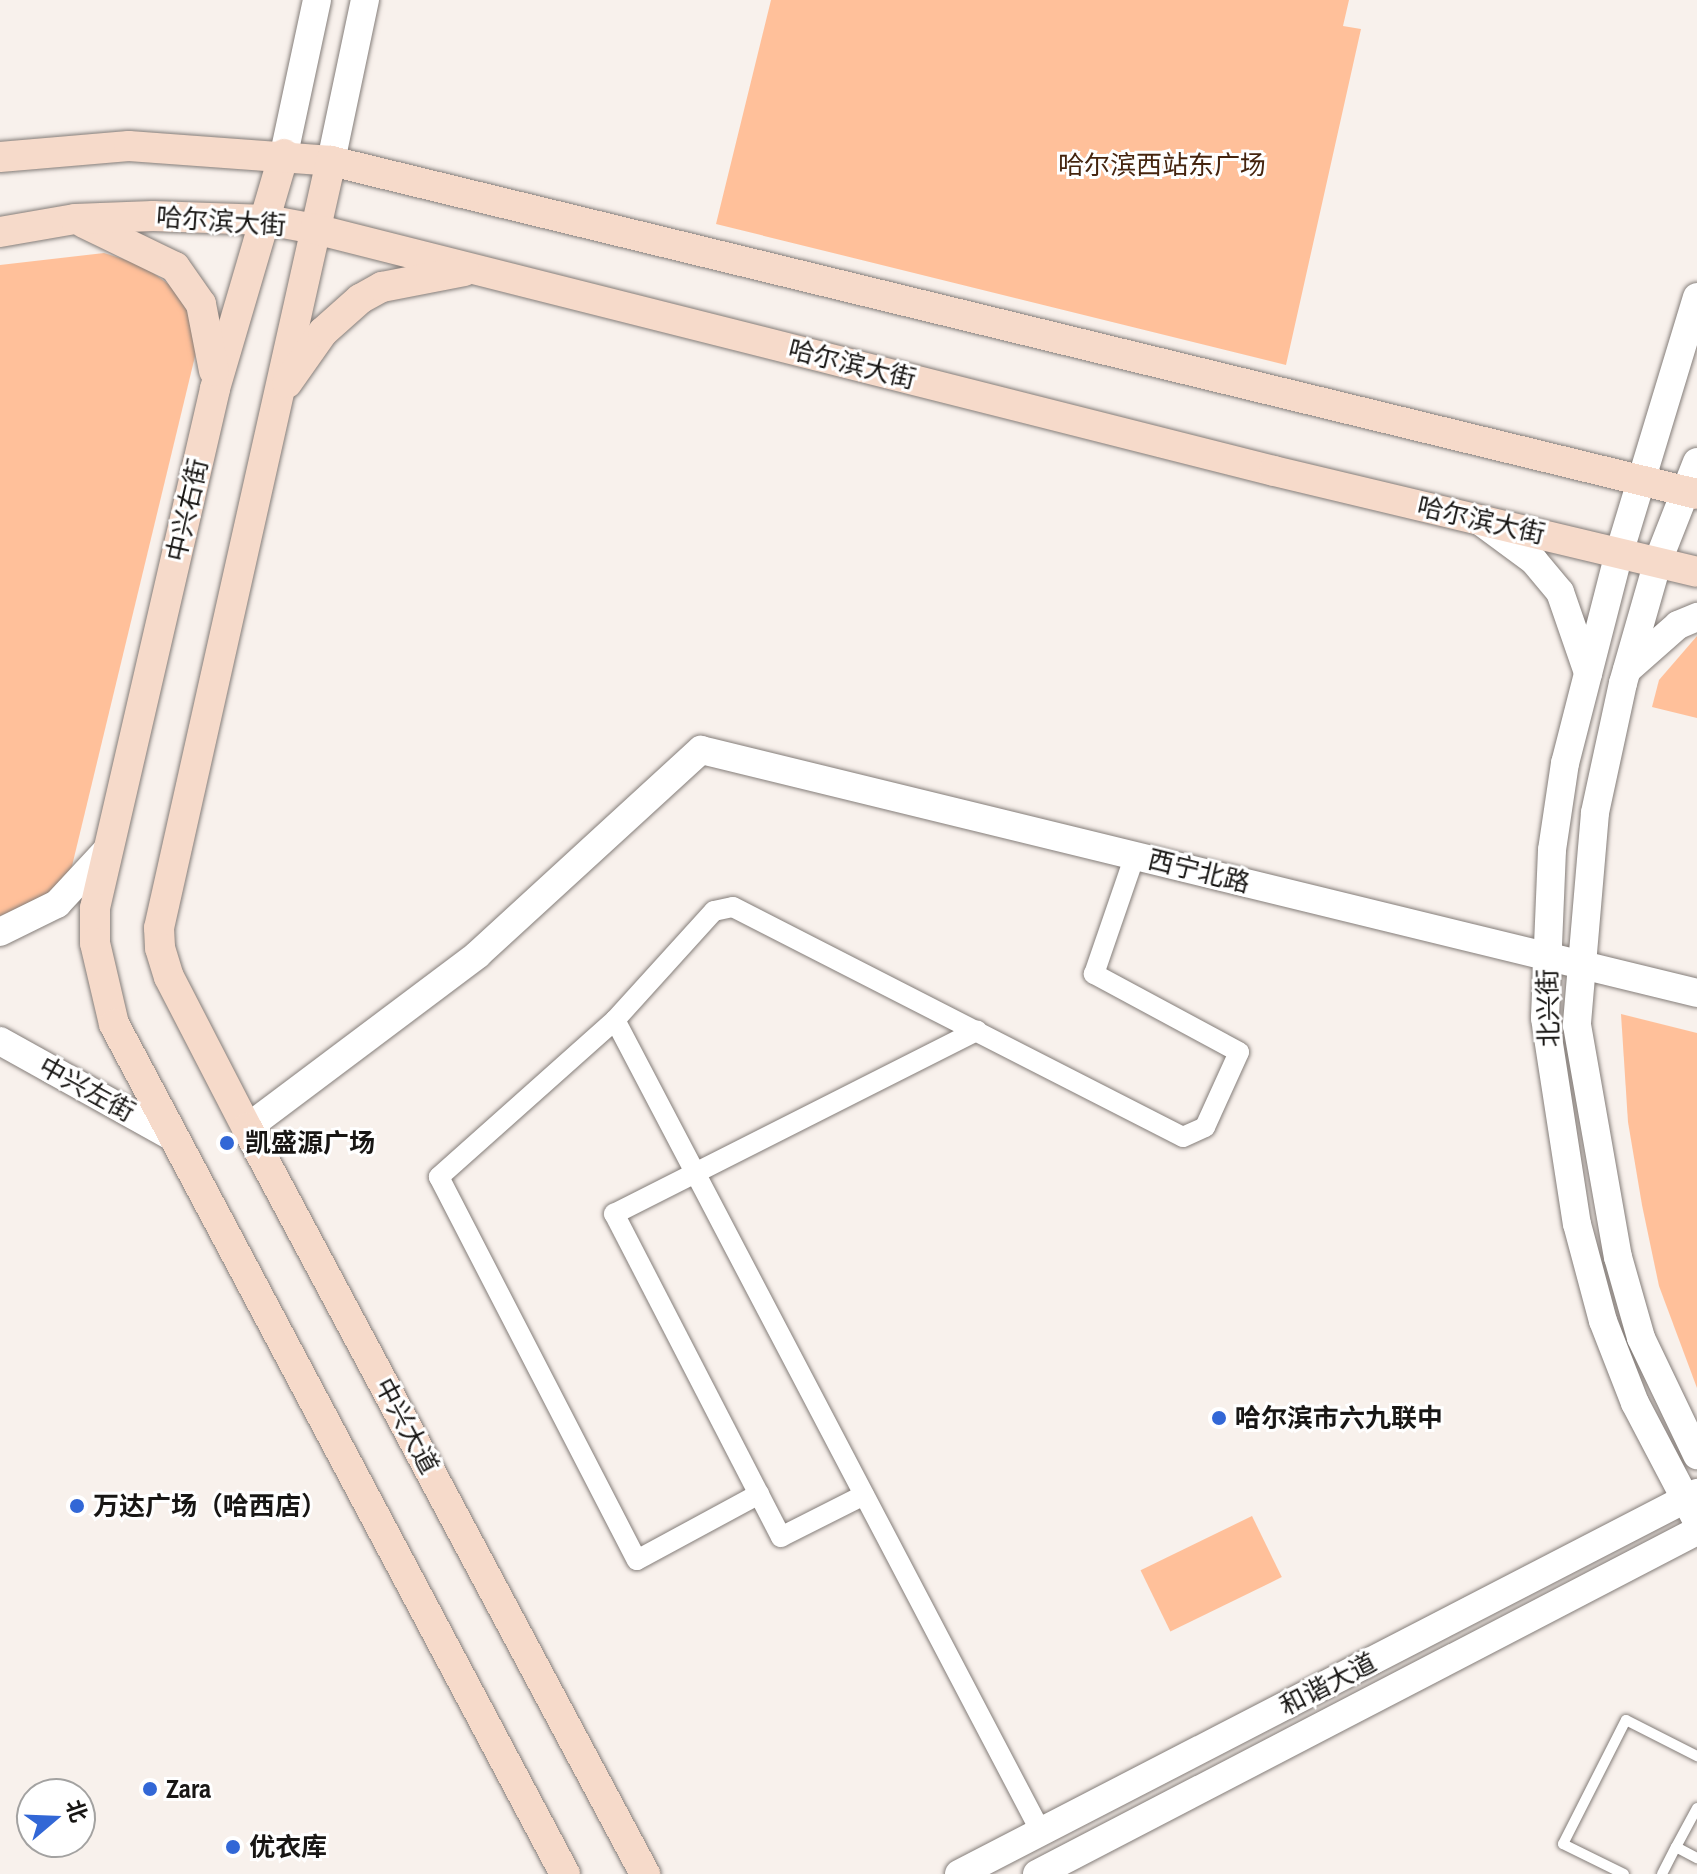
<!DOCTYPE html>
<meta charset="utf-8">
<style>
body{margin:0}
#map{position:relative;width:1697px;height:1874px;overflow:hidden;background:#f8f1ec;font-family:"Archivo Narrow","Noto Sans SC",sans-serif}
div>[style]{position:absolute}
.green>*{inset:0;background:#ffc09a;transform-origin:0 0}
.roads{filter:drop-shadow(0 0 2px #847d79) drop-shadow(0 0 2px #847d79)}
.lane>*{height:10px;margin:-5px;padding:0 5px;transform-origin:5px;border-radius:5px;background:#fff}
.street>*{height:20px;margin:-10px;padding:0 10px;transform-origin:10px;border-radius:10px;background:#fff}
.secondary>*{height:28px;margin:-14px;padding:0 14px;transform-origin:14px;border-radius:14px;background:#fff}
.primary>*{height:30px;margin:-15px;padding:0 15px;transform-origin:15px;border-radius:15px;background:#f6daca}
.dots>*{width:22px;height:22px;translate:-50% -50%;box-sizing:border-box;border:4px solid #fff;border-radius:50%}
span{translate:-50% -50%;white-space:nowrap;text-align:center;line-height:1.15;-webkit-text-stroke:6px #fff;paint-order:stroke}
.park-label{font-size:26px;color:#45240e}
.street-label{font-size:26px;color:#181614}
.poi-label{font-size:26px;color:#181614;font-weight:700}
.left{translate:0 -50%;text-align:left}
.north{position:absolute;left:16px;top:1778px;width:80px;height:80px;box-sizing:border-box;background:#fff;border:2px solid #a3a2a1;border-radius:50%;rotate:71deg;font-size:22px;font-weight:700;line-height:32px;text-align:center;color:#181614}
.north::after{content:'';display:block;margin:auto;width:28px;height:36px;background:#3267d6;clip-path:polygon(50% 0,100% 100%,50% 72%,0 100%)}
</style>
<div id="map">
<div class="green">
<i style="clip-path:polygon(771px 0,1349px 0,1343px 26px,1361px 29px,1286px 365px,716px 224px)"></i>
<i style="clip-path:polygon(104px 253px,142px 265px,171px 286px,190px 315px,197px 348px,72px 866px,55px 894px,0 916px,0 265px)"></i>
<i style="clip-path:polygon(1697px 636px,1697px 718px,1652px 707px,1659px 680px)"></i>
<i style="clip-path:polygon(1621px 1014px,1697px 1033px,1697px 1388px,1659px 1286px,1642px 1205px,1628px 1122px)"></i>
<i style="left:1252px;top:1516px;width:68px;height:124px;rotate:64deg"></i>
</div>
<div class="roads">
<div class="lane">
<i style="left:1697px;top:1808px;width:44px;rotate:118.3deg"></i>
<i style="left:1676px;top:1847px;width:24px;rotate:28deg"></i>
<i style="left:1624px;top:1874px;width:68px;rotate:-153.8deg"></i>
<i style="left:1563px;top:1844px;width:139px;rotate:-63.1deg"></i>
<i style="left:1626px;top:1720px;width:80px;rotate:26.9deg"></i>
<i style="left:1662px;top:1874px;width:30px;rotate:-63deg"></i>
</div>
<div class="street">
<i style="left:615px;top:1020px;width:236px;rotate:138.3deg"></i>
<i style="left:439px;top:1177px;width:431px;rotate:62.7deg"></i>
<i style="left:637px;top:1560px;width:139px;rotate:-28.4deg"></i>
<i style="left:864px;top:1495px;width:93px;rotate:153.2deg"></i>
<i style="left:781px;top:1537px;width:364px;rotate:-117.3deg"></i>
<i style="left:614px;top:1214px;width:407px;rotate:-26.8deg"></i>
<i style="left:1041px;top:1832px;width:917px;rotate:-117.68deg"></i>
<i style="left:615px;top:1020px;width:147px;rotate:-47.8deg"></i>
<i style="left:714px;top:911px;width:19px;rotate:-12deg"></i>
<i style="left:733px;top:907px;width:505px;rotate:27.07deg"></i>
<i style="left:1183px;top:1137px;width:24px;rotate:-24deg"></i>
<i style="left:1205px;top:1127px;width:82px;rotate:-65.6deg"></i>
<i style="left:1239px;top:1052px;width:165px;rotate:-151.7deg"></i>
<i style="left:1094px;top:974px;width:126px;rotate:-71deg"></i>
</div>
<div class="secondary">
<i style="left:284px;top:154px;width:157px;rotate:-77.9deg"></i>
<i style="left:331px;top:161px;width:165px;rotate:-78.1deg"></i>
<i style="left:1697px;top:297px;width:268px;rotate:106.9deg"></i>
<i style="left:1619px;top:553px;width:217px;rotate:104.4deg"></i>
<i style="left:1565px;top:763px;width:88px;rotate:98.5deg"></i>
<i style="left:1552px;top:850px;width:168px;rotate:92.4deg"></i>
<i style="left:1545px;top:1018px;width:208px;rotate:81.2deg"></i>
<i style="left:1577px;top:1224px;width:100px;rotate:75deg"></i>
<i style="left:1603px;top:1321px;width:88px;rotate:68.7deg"></i>
<i style="left:1635px;top:1403px;width:133px;rotate:62.3deg"></i>
<i style="left:1697px;top:462px;width:106px;rotate:111.5deg"></i>
<i style="left:1658px;top:561px;width:127px;rotate:106deg"></i>
<i style="left:1623px;top:683px;width:133px;rotate:102.2deg"></i>
<i style="left:1595px;top:813px;width:213px;rotate:94.9deg"></i>
<i style="left:1577px;top:1025px;width:236px;rotate:80deg"></i>
<i style="left:1618px;top:1257px;width:84px;rotate:74.1deg"></i>
<i style="left:1641px;top:1338px;width:130px;rotate:64.4deg"></i>
<i style="left:1480px;top:521px;width:67px;rotate:36.5deg"></i>
<i style="left:1534px;top:561px;width:40px;rotate:50deg"></i>
<i style="left:1560px;top:592px;width:86px;rotate:70.9deg"></i>
<i style="left:1627px;top:670px;width:68px;rotate:-41.4deg"></i>
<i style="left:1678px;top:625px;width:21px;rotate:-23deg"></i>
<i style="left:0;top:932px;width:64px;rotate:-26.2deg"></i>
<i style="left:57px;top:904px;width:76px;rotate:-47.1deg"></i>
<i style="left:0;top:1041px;width:199px;rotate:29.1deg"></i>
<i style="left:247px;top:1128px;width:288px;rotate:-36.9deg"></i>
<i style="left:477px;top:955px;width:304px;rotate:-42.5deg"></i>
<i style="left:701px;top:750px;width:1025px;rotate:13.71deg"></i>
<i style="left:959px;top:1874px;width:831px;rotate:-27.31deg"></i>
<i style="left:1037px;top:1874px;width:744px;rotate:-27.46deg"></i>
</div>
<div class="primary">
<i style="left:284px;top:154px;width:245px;rotate:106.4deg"></i>
<i style="left:215px;top:389px;width:533px;rotate:103.02deg"></i>
<i style="left:95px;top:908px;width:35px;rotate:90deg"></i>
<i style="left:95px;top:943px;width:83px;rotate:76.8deg"></i>
<i style="left:114px;top:1024px;width:962px;rotate:62.05deg"></i>
<i style="left:0;top:157px;width:129px;rotate:-4.9deg"></i>
<i style="left:129px;top:146px;width:203px;rotate:4.2deg"></i>
<i style="left:331px;top:161px;width:1406px;rotate:13.7deg"></i>
<i style="left:331px;top:161px;width:786px;rotate:102.64deg"></i>
<i style="left:159px;top:928px;width:20px;rotate:87deg"></i>
<i style="left:160px;top:948px;width:30px;rotate:73deg"></i>
<i style="left:169px;top:977px;width:170px;rotate:62.7deg"></i>
<i style="left:247px;top:1128px;width:846px;rotate:61.92deg"></i>
<i style="left:84px;top:223px;width:101px;rotate:25.8deg"></i>
<i style="left:175px;top:267px;width:45px;rotate:54.9deg"></i>
<i style="left:201px;top:304px;width:68px;rotate:79deg"></i>
<i style="left:0;top:232px;width:76px;rotate:-9.8deg"></i>
<i style="left:75px;top:219px;width:78px;rotate:-2.2deg"></i>
<i style="left:153px;top:216px;width:114px;rotate:2deg"></i>
<i style="left:267px;top:220px;width:49px;rotate:10.6deg"></i>
<i style="left:315px;top:229px;width:989px;rotate:14.16deg"></i>
<i style="left:1274px;top:471px;width:435px;rotate:13.4deg"></i>
<i style="left:287px;top:383px;width:62px;rotate:-54.8deg"></i>
<i style="left:323px;top:332px;width:50px;rotate:-41.7deg"></i>
<i style="left:360px;top:299px;width:25px;rotate:-29deg"></i>
<i style="left:382px;top:287px;width:84px;rotate:-11deg"></i>
</div>
</div>
<div class="dots">
<i style="left:227px;top:1143px;background:#3267d6"></i>
<i style="left:1219px;top:1418px;background:#3267d6"></i>
<i style="left:77px;top:1506px;background:#3267d6"></i>
<i style="left:150px;top:1789px;background:#3267d6"></i>
<i style="left:233px;top:1847px;background:#3267d6"></i>
</div>
<div class="park-label">
<span style="left:1162px;top:165px">哈尔滨西站东广场</span>
</div>
<div class="street-label">
<span style="left:221px;top:221px;rotate:4deg">哈尔滨大街</span>
<span style="left:852px;top:364px;rotate:14deg">哈尔滨大街</span>
<span style="left:187px;top:510px;rotate:-77deg">中兴右街</span>
<span style="left:1481px;top:520px;rotate:13deg">哈尔滨大街</span>
<span style="left:1199px;top:871px;rotate:14deg">西宁北路</span>
<span style="left:1548px;top:1008px;rotate:-91deg">北兴街</span>
<span style="left:87px;top:1089px;rotate:29deg">中兴左街</span>
<span style="left:407px;top:1426px;rotate:62deg">中兴大道</span>
<span style="left:1328px;top:1684px;rotate:-27deg">和谐大道</span>
</div>
<div class="poi-label">
<span class="left" style="left:245px;top:1143px">凯盛源广场</span>
<span class="left" style="left:1235px;top:1418px">哈尔滨市六九联中</span>
<span class="left" style="left:93px;top:1506px">万达广场（哈西店）</span>
<span class="left" style="left:166px;top:1789px">Zara</span>
<span class="left" style="left:249px;top:1847px">优衣库</span>
</div>
<div class="north">北</div>
</div>
